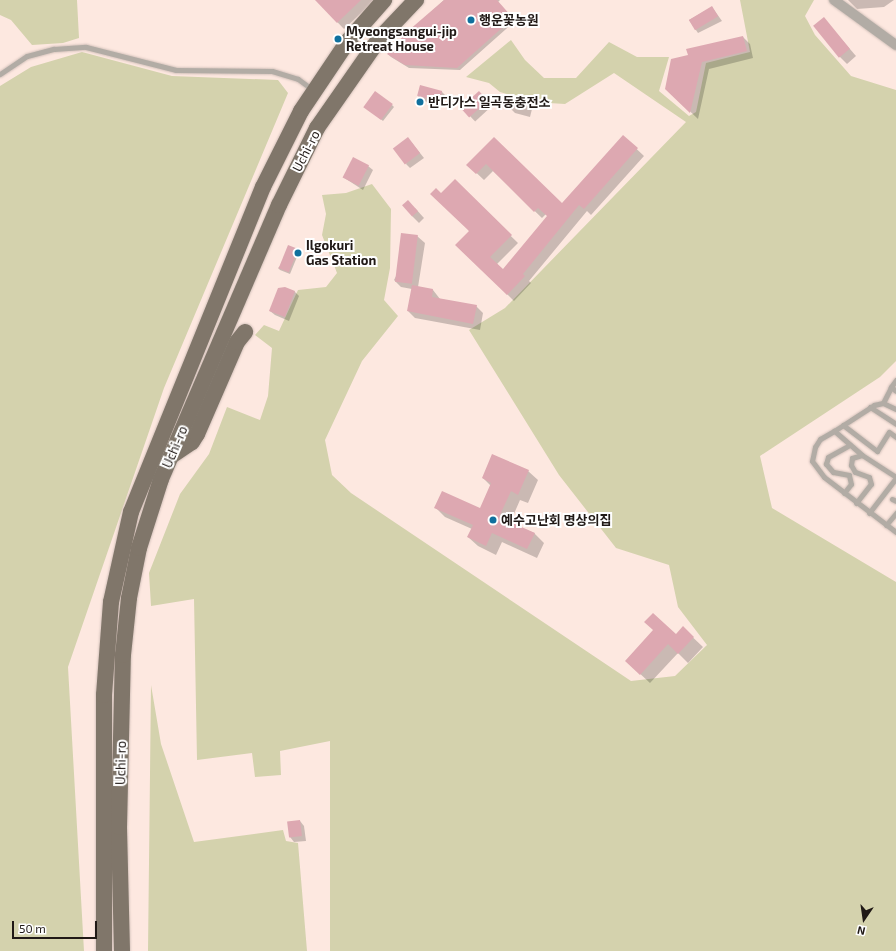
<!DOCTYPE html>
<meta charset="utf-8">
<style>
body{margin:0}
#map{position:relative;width:896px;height:951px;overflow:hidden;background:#fde8e0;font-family:"Exo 2","Noto Sans KR",sans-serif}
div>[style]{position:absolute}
.green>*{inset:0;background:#d4d2ad}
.shadow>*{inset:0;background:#0003;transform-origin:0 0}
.building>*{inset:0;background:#dda8b1;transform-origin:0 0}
.roads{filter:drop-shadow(0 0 1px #d5c3bc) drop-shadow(0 0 1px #d5c3bc)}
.service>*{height:5px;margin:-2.5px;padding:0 2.5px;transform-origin:2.5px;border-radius:2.5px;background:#b2aca5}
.minor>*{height:10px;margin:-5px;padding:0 5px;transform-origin:5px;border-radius:5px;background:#b2aca5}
.primary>*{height:16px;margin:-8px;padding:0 8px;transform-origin:8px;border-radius:8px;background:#80766a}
.dots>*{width:11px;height:11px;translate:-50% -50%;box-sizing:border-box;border:2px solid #fff;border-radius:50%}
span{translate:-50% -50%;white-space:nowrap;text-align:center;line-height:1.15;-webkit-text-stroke:4px #fff;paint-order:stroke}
.poi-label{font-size:13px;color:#201916;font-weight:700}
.left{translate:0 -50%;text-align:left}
.street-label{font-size:13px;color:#201916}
.north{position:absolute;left:844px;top:899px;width:40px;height:40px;-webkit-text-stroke:3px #fff;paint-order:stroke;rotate:193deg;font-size:11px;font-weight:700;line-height:16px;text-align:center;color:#201916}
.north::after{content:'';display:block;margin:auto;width:14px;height:18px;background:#201916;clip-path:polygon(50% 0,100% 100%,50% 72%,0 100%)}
.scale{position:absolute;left:12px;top:921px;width:85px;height:18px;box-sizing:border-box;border:2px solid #201916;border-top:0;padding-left:5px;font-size:12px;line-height:14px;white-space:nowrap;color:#201916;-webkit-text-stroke:3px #fff;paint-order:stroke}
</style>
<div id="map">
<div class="green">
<i style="clip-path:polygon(0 0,77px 0,79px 38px,63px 43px,32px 45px,11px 20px,0 15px)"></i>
<i style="clip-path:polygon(740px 0,814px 0,805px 16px,815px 35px,851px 76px,896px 90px,896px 361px,880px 377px,760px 456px,772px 508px,896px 582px,896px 951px,330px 951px,330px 741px,280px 751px,281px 775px,255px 777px,252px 753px,197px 760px,194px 599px,151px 606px,149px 573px,180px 494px,209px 454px,227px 407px,260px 420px,268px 396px,272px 348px,255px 335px,264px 325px,279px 331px,298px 290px,326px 287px,337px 273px,322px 235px,326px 214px,322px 195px,346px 193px,372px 184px,391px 209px,390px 268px,384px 300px,398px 316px,362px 361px,325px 440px,332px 475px,351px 493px,631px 681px,675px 676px,707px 645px,678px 607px,669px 565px,616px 548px,559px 475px,469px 330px,505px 308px,686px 122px,614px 73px,565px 104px,533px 102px,500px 92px,489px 83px,466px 77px,511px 40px,525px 60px,544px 78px,576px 78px,609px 42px,637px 57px,669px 57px,659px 91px,689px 116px,696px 112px,706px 63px,750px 52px)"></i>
<i style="clip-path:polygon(82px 52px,172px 76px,278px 80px,288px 93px,164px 388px,68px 667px,84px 951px,0 951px,0 86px,31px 67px)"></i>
<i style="clip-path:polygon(151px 685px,161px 744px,194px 842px,283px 830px,286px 841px,298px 843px,307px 951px,148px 951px)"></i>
</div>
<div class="shadow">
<i style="clip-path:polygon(316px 0,375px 0,344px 29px)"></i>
<i style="clip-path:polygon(444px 0,500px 0,498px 2px,515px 21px,460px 70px,409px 68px,391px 57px,388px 54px,409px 32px)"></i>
<i style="clip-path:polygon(848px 0,894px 0,884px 7px,857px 9px)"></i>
<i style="clip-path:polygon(712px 7px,722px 21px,698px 33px,689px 20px)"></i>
<i style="clip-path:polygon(824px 19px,856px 56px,847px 64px,840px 57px)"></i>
<i style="clip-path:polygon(743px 37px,750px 44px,753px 58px,709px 69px,698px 119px,673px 95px,689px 55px)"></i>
<i style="clip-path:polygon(441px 91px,446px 96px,443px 105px,423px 101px,418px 96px)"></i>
<i style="left:479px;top:92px;width:19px;height:23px;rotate:47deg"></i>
<i style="clip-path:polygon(525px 102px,532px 109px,530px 117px,515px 113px,508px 106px)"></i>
<i style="clip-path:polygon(392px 105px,394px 107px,383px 121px,367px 108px)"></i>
<i style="clip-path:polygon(624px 137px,644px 156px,591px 215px,587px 211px,529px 281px,531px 283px,514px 301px,457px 245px,470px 232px,441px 194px,455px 181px,518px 243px,497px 264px,503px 271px,548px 216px,546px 214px,542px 218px,493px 171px,484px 180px,468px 165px,494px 138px,562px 205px)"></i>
<i style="clip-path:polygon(412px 143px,424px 158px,410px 168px,406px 164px)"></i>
<i style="clip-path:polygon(368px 166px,373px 170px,363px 190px,343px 177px)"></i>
<i style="clip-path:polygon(415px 208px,424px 218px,419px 223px,412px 216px)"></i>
<i style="clip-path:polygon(417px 236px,425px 243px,418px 287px,433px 290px,440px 299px,476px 306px,483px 313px,480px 330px,415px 318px,408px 311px,412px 289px,401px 287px,394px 280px)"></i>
<i style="clip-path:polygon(297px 250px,299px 252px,290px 274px,280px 270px,278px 268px)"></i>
<i style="clip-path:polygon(294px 291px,299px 296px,289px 321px,275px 315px,270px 311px)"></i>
<i style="clip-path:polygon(528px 471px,538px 480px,528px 503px,520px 500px,510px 523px,534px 533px,544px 543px,537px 558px,502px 542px,496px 555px,478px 546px,468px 537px,472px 529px,445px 517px,436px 508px,480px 510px,491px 486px,483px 478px)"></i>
<i style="clip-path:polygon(683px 628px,703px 647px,688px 663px,678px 653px,650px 683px,636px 670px,654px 631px,676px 635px)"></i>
<i style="clip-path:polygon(300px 821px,304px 826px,306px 841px,294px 842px,290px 837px)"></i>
</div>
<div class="building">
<i style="clip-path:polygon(315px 0,361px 0,337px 23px)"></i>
<i style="clip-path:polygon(444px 0,497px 0,513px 18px,457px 68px,405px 65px,387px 54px,408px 31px)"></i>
<i style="left:712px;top:6px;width:12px;height:27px;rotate:59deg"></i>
<i style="left:824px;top:17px;width:41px;height:14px;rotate:51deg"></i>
<i style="clip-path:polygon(743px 36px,747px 51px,702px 62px,690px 113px,665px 89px,671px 59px,688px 55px,686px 49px)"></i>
<i style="left:420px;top:85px;width:23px;height:11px;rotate:15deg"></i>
<i style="left:375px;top:91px;width:22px;height:20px;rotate:36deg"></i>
<i style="left:479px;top:91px;width:13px;height:25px;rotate:48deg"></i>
<i style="left:510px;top:97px;width:16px;height:9px;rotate:15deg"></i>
<i style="clip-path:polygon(623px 135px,638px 148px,584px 209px,579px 205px,523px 274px,525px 276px,507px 295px,455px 245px,469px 231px,430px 194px,436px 188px,441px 193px,455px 179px,512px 235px,490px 257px,503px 269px,547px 216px,538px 208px,534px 212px,486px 164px,476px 174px,466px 165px,494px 137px,562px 203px)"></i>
<i style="left:408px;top:137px;width:20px;height:19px;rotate:53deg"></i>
<i style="left:353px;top:157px;width:18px;height:23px;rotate:27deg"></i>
<i style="left:408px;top:200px;width:15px;height:8px;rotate:48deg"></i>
<i style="left:401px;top:233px;width:17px;height:49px;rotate:7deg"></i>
<i style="left:288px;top:245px;width:11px;height:25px;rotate:22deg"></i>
<i style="clip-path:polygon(412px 285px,433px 289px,432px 297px,477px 305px,473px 324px,407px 311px)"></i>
<i style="clip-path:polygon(285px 287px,295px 291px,285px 317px,269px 311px,278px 288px)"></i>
<i style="clip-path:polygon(492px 454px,529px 470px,518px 495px,511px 491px,499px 517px,535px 533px,527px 549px,492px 533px,486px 546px,467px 537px,473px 525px,434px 508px,442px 491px,480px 508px,491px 483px,482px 478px)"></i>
<i style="clip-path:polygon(653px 613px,676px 634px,683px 626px,694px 637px,678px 654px,668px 644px,640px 675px,625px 661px,653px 630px,644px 622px)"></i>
<i style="left:300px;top:820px;width:16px;height:13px;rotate:83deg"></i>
</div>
<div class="roads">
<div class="service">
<i style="left:0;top:74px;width:32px;rotate:-34deg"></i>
<i style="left:27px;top:56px;width:28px;rotate:-15deg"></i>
<i style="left:54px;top:49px;width:32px;rotate:-4deg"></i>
<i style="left:86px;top:47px;width:93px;rotate:14.3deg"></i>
<i style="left:176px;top:70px;width:96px;rotate:0.6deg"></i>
<i style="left:272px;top:71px;width:27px;rotate:17deg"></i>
<i style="left:298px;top:79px;width:19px;rotate:36deg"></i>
<i style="left:896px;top:380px;width:9px;rotate:126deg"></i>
<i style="left:891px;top:387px;width:6px;rotate:39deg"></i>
<i style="left:883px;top:403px;width:18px;rotate:-63deg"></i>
<i style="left:870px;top:407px;width:31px;rotate:33deg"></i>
<i style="left:843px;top:425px;width:43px;rotate:37.4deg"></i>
<i style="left:877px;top:451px;width:22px;rotate:-58deg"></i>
<i style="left:889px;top:432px;width:9px;rotate:36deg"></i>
<i style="left:834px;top:431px;width:48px;rotate:-33deg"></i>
<i style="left:874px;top:405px;width:9px;rotate:-13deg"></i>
<i style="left:883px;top:403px;width:14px;rotate:25deg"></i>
<i style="left:896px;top:477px;width:40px;rotate:-147.1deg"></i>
<i style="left:862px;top:455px;width:37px;rotate:-139deg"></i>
<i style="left:834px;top:431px;width:16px;rotate:150deg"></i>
<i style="left:820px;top:439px;width:9px;rotate:122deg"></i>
<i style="left:815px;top:447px;width:14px;rotate:102deg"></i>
<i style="left:812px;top:461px;width:20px;rotate:53deg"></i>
<i style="left:824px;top:477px;width:91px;rotate:37.4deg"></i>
<i style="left:844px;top:493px;width:11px;rotate:-52deg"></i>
<i style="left:851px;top:484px;width:9px;rotate:-103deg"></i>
<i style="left:849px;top:475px;width:16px;rotate:-169deg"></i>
<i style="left:833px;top:472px;width:11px;rotate:-131deg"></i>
<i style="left:826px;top:464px;width:7px;rotate:-74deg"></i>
<i style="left:828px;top:457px;width:25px;rotate:-29deg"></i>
<i style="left:892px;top:499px;width:4px;rotate:27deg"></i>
<i style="left:856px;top:503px;width:24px;rotate:-52deg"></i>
<i style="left:871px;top:484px;width:7px;rotate:-106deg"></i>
<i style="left:869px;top:477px;width:15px;rotate:-160deg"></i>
<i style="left:855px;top:472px;width:8px;rotate:-120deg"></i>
<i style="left:851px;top:465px;width:7px;rotate:-82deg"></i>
<i style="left:852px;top:458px;width:10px;rotate:-17deg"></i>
<i style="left:869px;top:513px;width:44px;rotate:-52.4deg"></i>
<i style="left:886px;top:525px;width:16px;rotate:-50deg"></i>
</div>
<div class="minor">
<i style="left:834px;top:0;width:77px;rotate:36deg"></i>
</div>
<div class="primary">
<i style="left:171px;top:456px;width:25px;rotate:-34deg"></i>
<i style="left:192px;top:442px;width:9px;rotate:-58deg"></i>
<i style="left:197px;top:434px;width:100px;rotate:-66.5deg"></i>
<i style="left:237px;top:342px;width:13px;rotate:-51deg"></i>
<i style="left:104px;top:951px;width:256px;rotate:-90deg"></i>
<i style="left:104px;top:695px;width:93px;rotate:-85.7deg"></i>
<i style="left:111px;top:602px;width:92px;rotate:-77.5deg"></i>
<i style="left:131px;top:512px;width:351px;rotate:-67.9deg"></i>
<i style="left:263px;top:187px;width:85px;rotate:-63.4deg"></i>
<i style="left:301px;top:111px;width:84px;rotate:-56.1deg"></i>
<i style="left:348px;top:41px;width:55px;rotate:-48.7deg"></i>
<i style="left:122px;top:951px;width:124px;rotate:-91.4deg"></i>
<i style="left:119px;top:827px;width:172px;rotate:-88.7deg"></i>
<i style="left:123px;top:655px;width:57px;rotate:-84deg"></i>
<i style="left:129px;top:598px;width:51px;rotate:-78.7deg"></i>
<i style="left:139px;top:548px;width:72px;rotate:-72.3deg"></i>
<i style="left:161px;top:479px;width:298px;rotate:-66.7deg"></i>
<i style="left:279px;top:205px;width:86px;rotate:-63.7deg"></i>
<i style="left:317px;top:128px;width:108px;rotate:-55.1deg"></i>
<i style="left:379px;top:39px;width:54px;rotate:-46.5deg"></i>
</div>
</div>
<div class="dots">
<i style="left:471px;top:20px;background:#10709e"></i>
<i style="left:338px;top:39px;background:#10709e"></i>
<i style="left:420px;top:102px;background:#10709e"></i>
<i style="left:298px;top:253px;background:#10709e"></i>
<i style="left:493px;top:520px;background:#10709e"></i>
</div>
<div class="poi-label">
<span class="left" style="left:479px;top:20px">행운꽃농원</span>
<span class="left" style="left:346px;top:39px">Myeongsangui-jip<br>Retreat House</span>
<span class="left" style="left:428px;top:102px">반디가스 일곡동충전소</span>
<span class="left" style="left:306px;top:253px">Ilgokuri<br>Gas Station</span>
<span class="left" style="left:501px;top:520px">예수고난회 명상의집</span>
</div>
<div class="street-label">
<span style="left:306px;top:151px;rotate:-63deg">Uchi-ro</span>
<span style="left:175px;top:447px;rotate:-67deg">Uchi-ro</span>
<span style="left:121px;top:763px;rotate:-89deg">Uchi-ro</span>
</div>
<div class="north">N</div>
<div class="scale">50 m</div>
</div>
